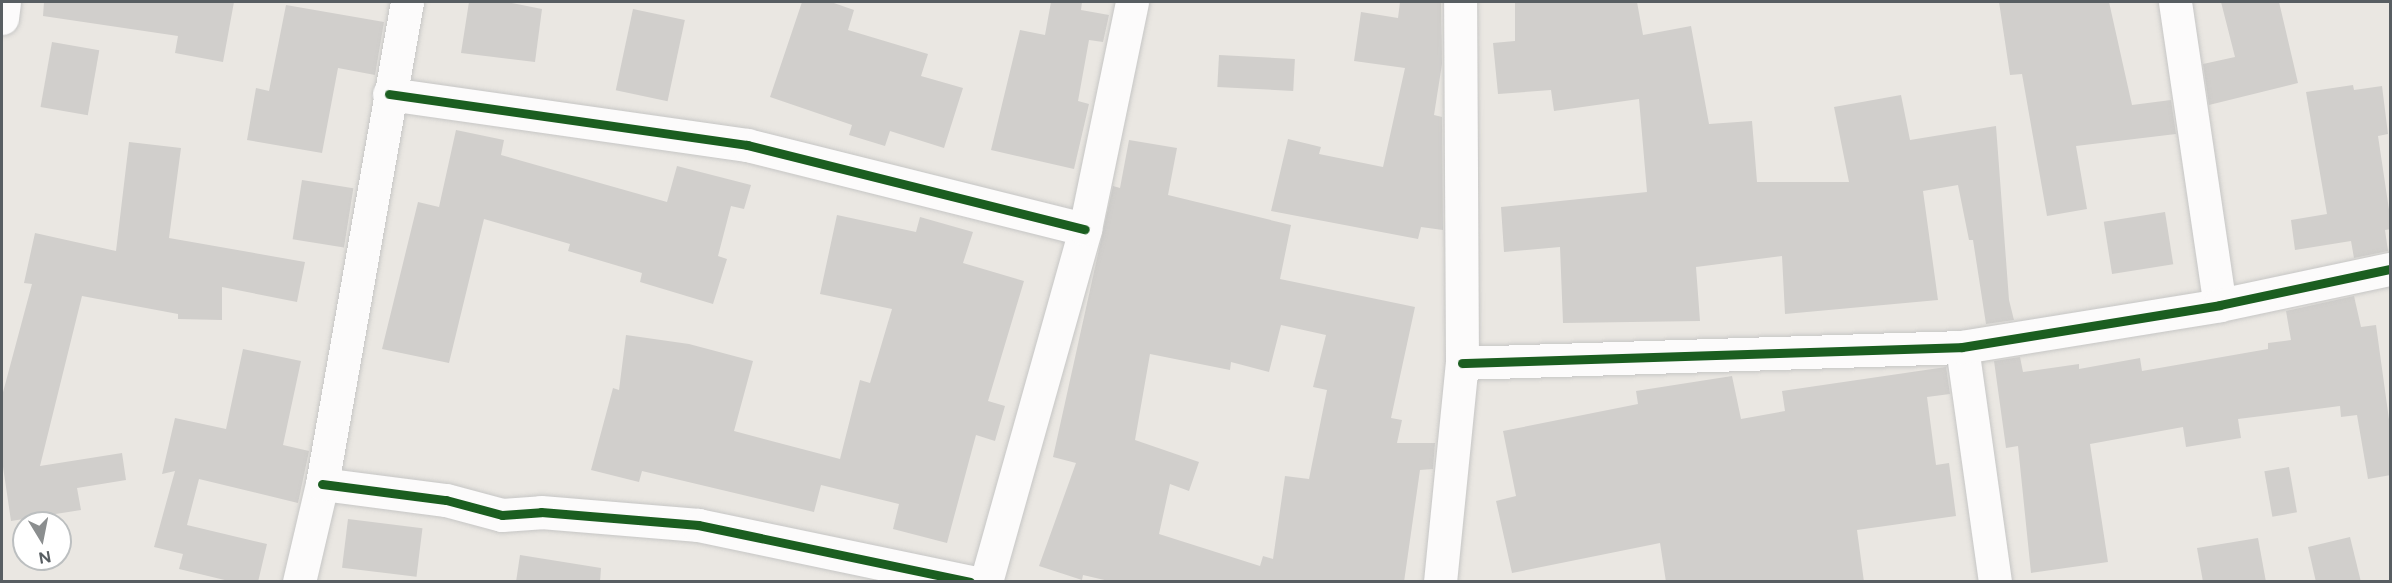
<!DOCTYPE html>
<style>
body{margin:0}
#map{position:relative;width:2392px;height:583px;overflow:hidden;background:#eae7e2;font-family:Figtree,sans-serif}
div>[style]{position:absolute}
.building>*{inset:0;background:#d1cfcc;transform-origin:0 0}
.roads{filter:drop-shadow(0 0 2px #c6c6c5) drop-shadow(0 0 2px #c6c6c5)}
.street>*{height:33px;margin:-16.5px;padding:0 16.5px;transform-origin:16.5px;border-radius:16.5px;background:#fcfbfb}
.cycleway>*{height:9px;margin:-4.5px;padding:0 4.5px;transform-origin:4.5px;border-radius:4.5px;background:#1b5e20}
span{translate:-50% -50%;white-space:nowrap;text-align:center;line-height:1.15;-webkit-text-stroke:4.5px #fff;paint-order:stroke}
.frame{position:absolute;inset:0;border:3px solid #585e62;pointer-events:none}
.north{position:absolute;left:12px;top:511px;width:60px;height:60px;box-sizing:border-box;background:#fff;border:2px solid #bcbfc0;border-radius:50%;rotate:170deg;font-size:16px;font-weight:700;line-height:24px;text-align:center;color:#585e62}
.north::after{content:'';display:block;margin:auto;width:21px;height:27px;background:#8b8e8f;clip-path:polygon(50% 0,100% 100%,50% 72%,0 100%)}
</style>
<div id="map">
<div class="building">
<i style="clip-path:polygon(44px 2px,234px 2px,223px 62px,175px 53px,178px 36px,43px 16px)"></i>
<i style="clip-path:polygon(469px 2px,507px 2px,542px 9px,535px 62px,461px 53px)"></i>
<i style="clip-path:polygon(802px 2px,831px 2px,854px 10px,848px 30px,928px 54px,921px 76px,963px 88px,944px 148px,890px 131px,885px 146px,849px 135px,852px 125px,770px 97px)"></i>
<i style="clip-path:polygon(1051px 2px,1082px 2px,1081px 10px,1109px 15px,1103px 42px,1089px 40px,1078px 101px,1089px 104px,1074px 169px,991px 150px,1020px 30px,1045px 35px)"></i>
<i style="clip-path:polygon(1400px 2px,1441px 2px,1442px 64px,1434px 115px,1442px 117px,1443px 230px,1421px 227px,1418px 239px,1271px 211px,1288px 139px,1321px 147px,1319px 154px,1383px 167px,1405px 68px,1354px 61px,1361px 12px,1398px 18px)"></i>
<i style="clip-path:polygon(1515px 2px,1637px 2px,1643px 35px,1691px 26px,1709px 124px,1752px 121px,1757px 182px,1849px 182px,1834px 107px,1901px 95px,1910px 140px,1996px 126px,2009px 300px,2014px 320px,1986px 324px,1973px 240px,1969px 240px,1958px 185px,1923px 191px,1938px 300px,1785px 314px,1782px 256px,1696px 267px,1700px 321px,1563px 323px,1560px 247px,1504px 252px,1501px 207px,1647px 192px,1639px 99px,1554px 111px,1551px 90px,1498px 94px,1493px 43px,1515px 41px)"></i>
<i style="clip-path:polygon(1999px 2px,2109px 2px,2132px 105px,2171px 100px,2176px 134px,2076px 146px,2087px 209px,2047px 216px,2022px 74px,2010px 75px)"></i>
<i style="clip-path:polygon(2221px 2px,2279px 2px,2298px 83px,2209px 105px,2203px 64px,2235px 57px)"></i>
<i style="clip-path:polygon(286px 5px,384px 22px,375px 75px,338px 68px,322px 153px,247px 140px,256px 88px,269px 91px)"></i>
<i style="left:633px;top:9px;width:53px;height:83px;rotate:12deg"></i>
<i style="left:52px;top:42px;width:48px;height:66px;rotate:10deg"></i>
<i style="left:1219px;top:55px;width:76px;height:32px;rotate:3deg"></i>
<i style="clip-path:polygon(2353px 85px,2354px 90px,2382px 86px,2388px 134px,2378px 136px,2391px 223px,2391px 229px,2385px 230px,2388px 251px,2354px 258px,2351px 241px,2295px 250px,2291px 220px,2327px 214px,2306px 92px)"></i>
<i style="clip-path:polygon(456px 130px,504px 140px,501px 155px,667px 202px,677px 166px,751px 185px,744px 209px,731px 206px,718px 256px,727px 259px,713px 304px,640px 282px,642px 273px,568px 251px,570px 244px,484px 219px,449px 363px,382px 349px,418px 202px,439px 207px)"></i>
<i style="clip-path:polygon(evenodd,1129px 140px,1177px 148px,1168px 195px,1291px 225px,1280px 279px,1415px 307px,1391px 418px,1402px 420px,1397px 443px,1435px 443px,1433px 469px,1420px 470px,1404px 582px,1113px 582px,1083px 575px,1082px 580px,1039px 566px,1076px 463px,1053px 457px,1113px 186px,1120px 188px,1129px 140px,1281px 325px,1326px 335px,1313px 387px,1327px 390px,1309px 479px,1285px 476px,1273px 559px,1263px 556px,1260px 566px,1159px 534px,1170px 484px,1189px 491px,1199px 462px,1135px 440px,1150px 354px,1230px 370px,1231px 362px,1269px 372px,1281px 325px)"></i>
<i style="clip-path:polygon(129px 142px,181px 148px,169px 238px,305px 262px,297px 302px,222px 287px,222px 320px,178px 319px,178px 314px,82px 296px,40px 466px,122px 453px,126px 480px,77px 488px,81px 510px,11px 521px,2px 460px,2px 396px,32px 284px,24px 283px,35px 233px,116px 251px)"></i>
<i style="left:302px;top:180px;width:52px;height:60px;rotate:9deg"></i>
<i style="left:2165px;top:212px;width:53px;height:62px;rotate:81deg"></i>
<i style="clip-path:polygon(837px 215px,916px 232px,920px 217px,973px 232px,963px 263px,1024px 281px,988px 401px,1005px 406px,995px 441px,976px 435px,947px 543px,893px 529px,899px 504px,821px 485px,814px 512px,642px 471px,639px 482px,591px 470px,613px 388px,619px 390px,626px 335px,689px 344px,753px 361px,734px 431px,840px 459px,860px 380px,870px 383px,892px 309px,820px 294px)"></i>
<i style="clip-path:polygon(2354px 296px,2361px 327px,2376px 325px,2391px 434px,2391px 475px,2368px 479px,2357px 415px,2341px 417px,2340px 406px,2238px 419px,2241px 438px,2186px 447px,2183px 427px,2090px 444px,2108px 562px,2031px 573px,2018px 446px,2006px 448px,1994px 361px,2020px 357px,2023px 372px,2079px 364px,2079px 369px,2140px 358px,2142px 371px,2268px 349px,2268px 343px,2291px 340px,2286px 311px)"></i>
<i style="clip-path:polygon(243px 349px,301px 361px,283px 445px,309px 451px,298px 503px,199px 479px,187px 525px,267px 544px,258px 582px,233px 582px,179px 569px,183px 554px,154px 547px,175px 471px,162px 474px,175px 418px,226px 429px)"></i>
<i style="clip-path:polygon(1946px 367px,1950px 394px,1927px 397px,1936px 465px,1949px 463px,1956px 516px,1857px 530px,1864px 582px,1666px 582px,1660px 543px,1512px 573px,1496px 501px,1516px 496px,1503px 431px,1638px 404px,1636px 391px,1732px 376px,1741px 419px,1785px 411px,1782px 391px)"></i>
<i style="left:2289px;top:467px;width:46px;height:25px;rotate:80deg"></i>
<i style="left:348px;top:519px;width:75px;height:49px;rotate:7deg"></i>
<i style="clip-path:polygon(2350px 537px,2361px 582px,2316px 582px,2308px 547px)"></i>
<i style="clip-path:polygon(2258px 538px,2266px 582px,2203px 582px,2197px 548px)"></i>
<i style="clip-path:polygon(520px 555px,601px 568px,600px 582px,516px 582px)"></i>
</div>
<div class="roads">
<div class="street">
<i style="left:2175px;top:2px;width:306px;rotate:81.6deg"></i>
<i style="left:2px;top:18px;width:16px;rotate:-83deg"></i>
<i style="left:389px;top:94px;width:362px;rotate:8.1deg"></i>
<i style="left:747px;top:145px;width:348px;rotate:14deg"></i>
<i style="left:1962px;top:347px;width:237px;rotate:82deg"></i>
<i style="left:1462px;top:363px;width:500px;rotate:-1.83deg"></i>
<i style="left:1962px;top:347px;width:261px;rotate:-9.2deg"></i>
<i style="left:2220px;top:305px;width:174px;rotate:-12deg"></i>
<i style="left:322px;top:484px;width:125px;rotate:7.4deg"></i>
<i style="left:446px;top:500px;width:58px;rotate:15deg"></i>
<i style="left:502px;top:515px;width:39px;rotate:-4deg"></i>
<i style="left:541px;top:512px;width:158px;rotate:4.7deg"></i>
<i style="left:698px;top:525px;width:278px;rotate:11.8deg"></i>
<i style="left:299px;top:582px;width:101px;rotate:-76.8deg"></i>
<i style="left:322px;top:484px;width:489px;rotate:-80deg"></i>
<i style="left:986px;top:582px;width:367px;rotate:-74.3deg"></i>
<i style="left:1085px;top:229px;width:232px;rotate:-78.3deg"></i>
<i style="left:1440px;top:582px;width:220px;rotate:-84.3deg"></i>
<i style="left:1462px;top:363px;width:361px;rotate:-90.3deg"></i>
</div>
</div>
<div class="cycleway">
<i style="left:389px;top:94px;width:362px;rotate:8.1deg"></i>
<i style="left:747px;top:145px;width:348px;rotate:14deg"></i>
<i style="left:1462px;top:363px;width:500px;rotate:-1.83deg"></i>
<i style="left:1962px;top:347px;width:261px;rotate:-9.2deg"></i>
<i style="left:2220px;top:305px;width:174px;rotate:-12deg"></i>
<i style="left:322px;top:484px;width:125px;rotate:7.4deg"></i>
<i style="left:446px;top:500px;width:58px;rotate:15deg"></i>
<i style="left:502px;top:515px;width:39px;rotate:-4deg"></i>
<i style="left:541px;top:512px;width:158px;rotate:4.7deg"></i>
<i style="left:698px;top:525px;width:278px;rotate:11.8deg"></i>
</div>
<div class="frame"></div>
<div class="north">N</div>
</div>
